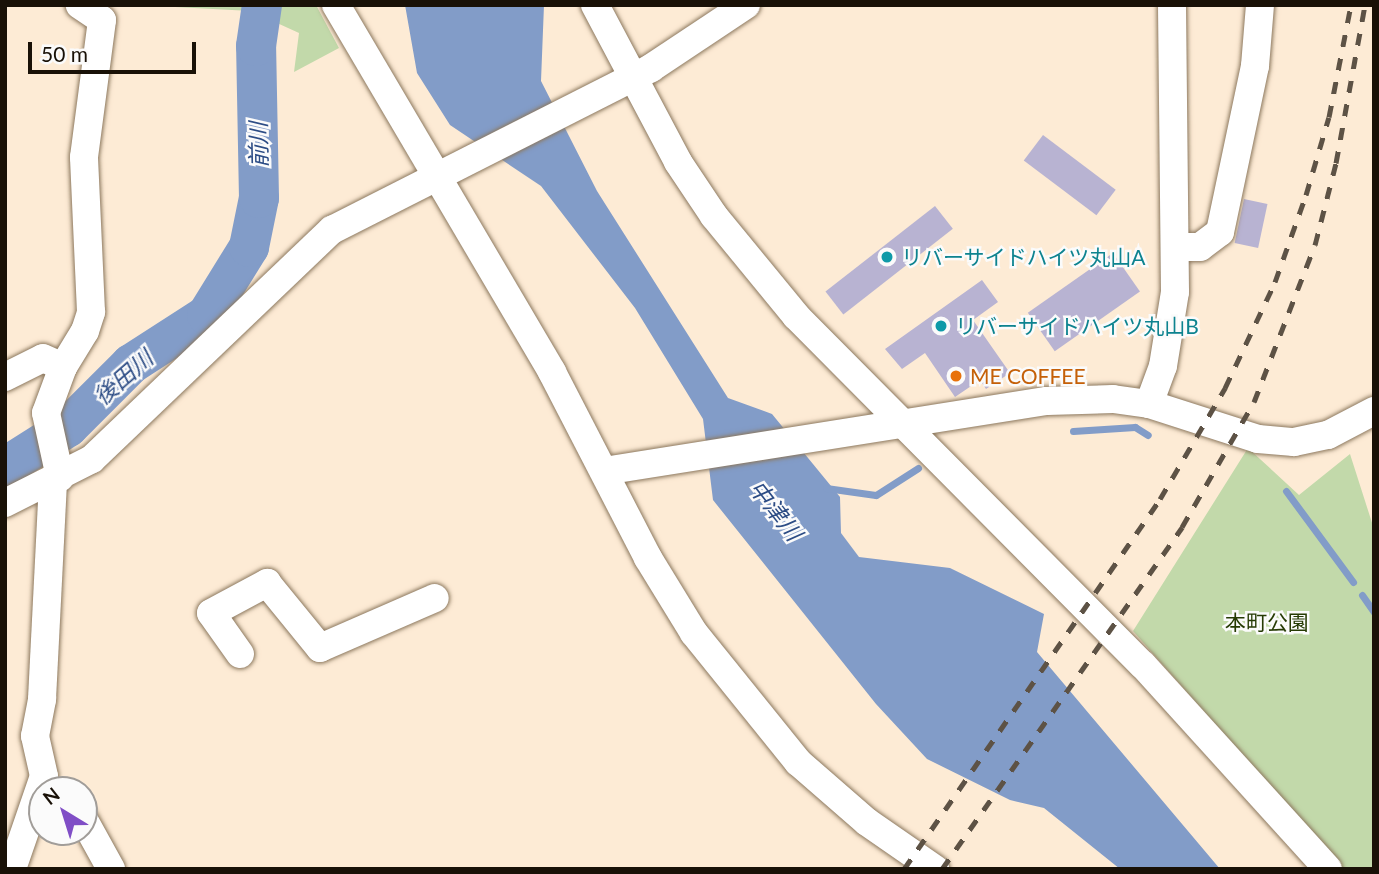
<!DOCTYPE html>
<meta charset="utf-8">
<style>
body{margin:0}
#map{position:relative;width:1379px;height:874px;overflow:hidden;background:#fdebd5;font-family:Lato,"Noto Sans JP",sans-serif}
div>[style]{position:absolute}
.green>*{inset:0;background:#c2d9aa}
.water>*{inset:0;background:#829cc8}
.stream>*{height:7px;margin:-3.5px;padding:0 3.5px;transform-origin:3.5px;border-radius:3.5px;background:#829cc8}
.river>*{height:40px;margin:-20px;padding:0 20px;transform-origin:20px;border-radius:20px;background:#829cc8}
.building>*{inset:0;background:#b8b3d2;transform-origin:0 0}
.roads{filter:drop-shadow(0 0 2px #8c785e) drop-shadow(0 0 2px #8c785e)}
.minor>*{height:28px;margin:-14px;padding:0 14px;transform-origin:14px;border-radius:14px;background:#fff}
.rail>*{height:5px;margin-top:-2.5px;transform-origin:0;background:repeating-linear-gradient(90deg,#5d5245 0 12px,transparent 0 24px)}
.dots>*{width:19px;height:19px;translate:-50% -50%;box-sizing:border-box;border:4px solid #fbfbfb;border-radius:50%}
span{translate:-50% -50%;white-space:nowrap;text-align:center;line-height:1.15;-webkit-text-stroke:5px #fbfbfb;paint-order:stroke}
.culture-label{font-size:21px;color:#0d838f}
.left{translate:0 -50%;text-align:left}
.food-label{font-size:21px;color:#c56008}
.park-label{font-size:21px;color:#263b04}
.water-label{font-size:23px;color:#2c4c85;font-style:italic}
.frame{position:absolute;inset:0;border:7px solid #191107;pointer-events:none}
.north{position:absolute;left:28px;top:776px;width:70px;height:70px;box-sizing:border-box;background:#fbfbfb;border:2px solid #a19d99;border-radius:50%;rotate:322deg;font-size:19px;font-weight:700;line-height:28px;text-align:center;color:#191107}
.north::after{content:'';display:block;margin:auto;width:24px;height:32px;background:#804ec6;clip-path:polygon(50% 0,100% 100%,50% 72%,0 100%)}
.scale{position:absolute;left:28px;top:42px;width:168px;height:32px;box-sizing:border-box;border:4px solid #191107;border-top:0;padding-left:9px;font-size:21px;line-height:24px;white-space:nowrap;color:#191107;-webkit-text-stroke:5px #fbfbfb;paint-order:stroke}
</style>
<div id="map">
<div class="green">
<i style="clip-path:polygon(137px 5px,316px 5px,339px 48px,294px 72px,299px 33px,251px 11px)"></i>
<i style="clip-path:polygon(1248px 448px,1299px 495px,1350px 454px,1374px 529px,1374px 869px,1343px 869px,1133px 631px)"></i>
</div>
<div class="water">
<i style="clip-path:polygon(405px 5px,544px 5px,541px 81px,597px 191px,728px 398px,772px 414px,840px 497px,841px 533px,859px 557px,950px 568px,1044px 614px,1037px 652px,1220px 869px,1120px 869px,1044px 808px,1010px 800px,927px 759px,876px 704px,713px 500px,703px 419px,635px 308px,541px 186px,450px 125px,417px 73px)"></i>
</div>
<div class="stream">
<i style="left:1073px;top:431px;width:62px;rotate:-3.7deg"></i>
<i style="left:1135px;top:427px;width:15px;rotate:32deg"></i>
<i style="left:826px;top:488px;width:50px;rotate:8deg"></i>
<i style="left:876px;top:495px;width:50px;rotate:-32.7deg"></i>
<i style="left:1286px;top:491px;width:113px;rotate:53.6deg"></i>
<i style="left:1362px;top:595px;width:21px;rotate:55deg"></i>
</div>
<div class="river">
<i style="left:5px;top:467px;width:75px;rotate:-32.4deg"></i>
<i style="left:68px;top:427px;width:89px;rotate:-45deg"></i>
<i style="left:131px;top:364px;width:90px;rotate:-32.8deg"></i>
<i style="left:207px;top:315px;width:80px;rotate:-58.3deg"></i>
<i style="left:249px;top:247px;width:50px;rotate:-78.5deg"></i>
<i style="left:259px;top:198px;width:152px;rotate:-91.1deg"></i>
<i style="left:256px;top:46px;width:41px;rotate:-81.7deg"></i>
</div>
<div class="building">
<i style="left:1043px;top:135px;width:91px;height:32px;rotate:37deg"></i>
<i style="left:1244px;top:199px;width:24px;height:45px;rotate:12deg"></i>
<i style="left:935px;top:206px;width:29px;height:139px;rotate:52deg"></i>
<i style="left:1113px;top:253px;width:47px;height:104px;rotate:55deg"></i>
<i style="clip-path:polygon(982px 280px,998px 302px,973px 320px,1010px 373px,986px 389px,980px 380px,955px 397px,925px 353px,902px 369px,885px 349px)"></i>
</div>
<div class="roads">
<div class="minor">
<i style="left:336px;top:5px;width:426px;rotate:59.5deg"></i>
<i style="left:552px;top:372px;width:209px;rotate:62.7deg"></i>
<i style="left:648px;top:558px;width:88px;rotate:58.5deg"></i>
<i style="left:694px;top:633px;width:166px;rotate:51.1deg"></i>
<i style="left:798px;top:762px;width:91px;rotate:41deg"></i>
<i style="left:867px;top:822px;width:83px;rotate:34.7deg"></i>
<i style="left:595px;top:5px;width:178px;rotate:62.1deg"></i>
<i style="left:678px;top:162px;width:65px;rotate:56.3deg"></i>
<i style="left:714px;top:216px;width:129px;rotate:50.6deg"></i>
<i style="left:796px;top:316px;width:492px;rotate:45.2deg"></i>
<i style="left:1143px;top:665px;width:275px;rotate:47.8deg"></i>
<i style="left:1175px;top:247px;width:25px"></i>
<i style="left:1200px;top:247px;width:25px;rotate:-37deg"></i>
<i style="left:1220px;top:232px;width:170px;rotate:-78.1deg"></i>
<i style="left:1255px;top:66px;width:61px;rotate:-85.3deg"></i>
<i style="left:63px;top:367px;width:42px;rotate:-58.6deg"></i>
<i style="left:85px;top:331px;width:20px;rotate:-72deg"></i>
<i style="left:91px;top:312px;width:155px;rotate:-92.6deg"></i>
<i style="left:84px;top:157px;width:138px;rotate:-82.5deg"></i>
<i style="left:102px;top:20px;width:27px;rotate:-146deg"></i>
<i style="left:5px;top:377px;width:42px;rotate:-26.6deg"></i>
<i style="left:43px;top:358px;width:22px;rotate:24deg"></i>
<i style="left:63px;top:367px;width:49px;rotate:110.3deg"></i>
<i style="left:46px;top:413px;width:66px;rotate:77.7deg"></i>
<i style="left:1149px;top:404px;width:40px;rotate:-69.8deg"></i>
<i style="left:1163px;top:366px;width:75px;rotate:-80.8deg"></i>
<i style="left:1175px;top:292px;width:287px;rotate:-90.6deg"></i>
<i style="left:604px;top:471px;width:448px;rotate:-9deg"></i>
<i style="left:1047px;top:401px;width:66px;rotate:-1.7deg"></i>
<i style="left:1113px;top:399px;width:36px;rotate:8deg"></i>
<i style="left:1149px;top:404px;width:114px;rotate:17.8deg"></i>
<i style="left:1258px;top:439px;width:36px;rotate:5deg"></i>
<i style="left:1294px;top:442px;width:35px;rotate:-12deg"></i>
<i style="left:1328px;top:435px;width:52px;rotate:-27.6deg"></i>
<i style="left:5px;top:503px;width:97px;rotate:-26.8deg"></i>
<i style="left:92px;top:459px;width:332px;rotate:-43.7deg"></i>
<i style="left:332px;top:230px;width:358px;rotate:-26.9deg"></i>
<i style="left:651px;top:68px;width:114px;rotate:-33.6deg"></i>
<i style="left:240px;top:654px;width:50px;rotate:-125.3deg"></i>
<i style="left:211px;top:613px;width:64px;rotate:-28.2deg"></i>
<i style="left:267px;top:583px;width:84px;rotate:50.8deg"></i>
<i style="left:320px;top:648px;width:125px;rotate:-23.5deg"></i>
<i style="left:84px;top:820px;width:56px;rotate:61.1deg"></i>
<i style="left:12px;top:869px;width:98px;rotate:-71deg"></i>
<i style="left:44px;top:776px;width:41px;rotate:-102.7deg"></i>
<i style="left:35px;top:736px;width:38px;rotate:-79deg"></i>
<i style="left:42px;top:699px;width:218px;rotate:-87.1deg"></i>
</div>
</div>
<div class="rail">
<i style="left:904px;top:869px;width:450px;rotate:-55.3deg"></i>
<i style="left:1160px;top:499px;width:129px;rotate:-59.6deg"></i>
<i style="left:1225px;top:388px;width:117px;rotate:-64.7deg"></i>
<i style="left:1275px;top:282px;width:92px;rotate:-70.4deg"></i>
<i style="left:1306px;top:195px;width:81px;rotate:-73.6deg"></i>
<i style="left:1329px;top:117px;width:114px;rotate:-78.9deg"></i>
<i style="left:942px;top:869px;width:418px;rotate:-54.9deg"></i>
<i style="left:1182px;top:527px;width:144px;rotate:-60.1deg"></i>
<i style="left:1254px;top:402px;width:168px;rotate:-68.8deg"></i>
<i style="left:1315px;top:245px;width:85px;rotate:-75.6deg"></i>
<i style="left:1336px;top:163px;width:161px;rotate:-79.6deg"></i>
</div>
<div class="dots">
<i style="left:887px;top:257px;background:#0f9aa8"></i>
<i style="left:941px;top:326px;background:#0f9aa8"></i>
<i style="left:956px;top:376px;background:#e8710a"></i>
</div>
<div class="culture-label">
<span class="left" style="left:901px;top:257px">リバーサイドハイツ丸山A</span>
<span class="left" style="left:955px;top:326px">リバーサイドハイツ丸山B</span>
</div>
<div class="food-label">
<span class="left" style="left:970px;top:376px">ME COFFEE</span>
</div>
<div class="park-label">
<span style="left:1267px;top:622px">本町公園</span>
</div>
<div class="water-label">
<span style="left:258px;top:145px;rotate:-91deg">前川</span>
<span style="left:123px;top:377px;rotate:-41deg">後田川</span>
<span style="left:776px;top:510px;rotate:52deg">中津川</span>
</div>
<div class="frame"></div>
<div class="north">N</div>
<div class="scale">50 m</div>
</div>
